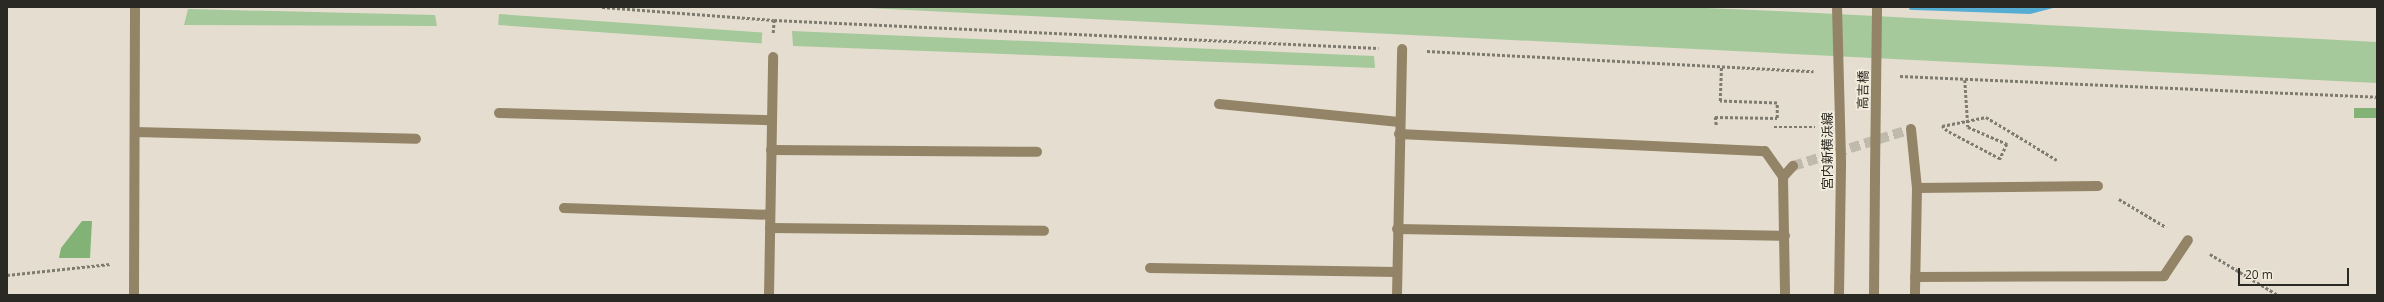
<!DOCTYPE html>
<meta charset="utf-8">
<style>
body{margin:0}
#map{position:relative;width:2384px;height:302px;overflow:hidden;background:#e5ded0;font-family:"Open Sans","Noto Sans JP",sans-serif}
div>[style]{position:absolute}
.green>*{inset:0;background:#a5c99b;transform-origin:0 0}
.forest>*{inset:0;background:#82b275;transform-origin:0 0}
.water>*{inset:0;background:#56add4}
.pier>*{inset:0;background:#e5ded0}
.minor-tunnel>*{height:10px;margin-top:-5px;transform-origin:0;background:repeating-linear-gradient(90deg,#c0baad 0 10px,transparent 0 15px)}
.path>*{height:2.5px;margin-top:-1.25px;transform-origin:0;background:repeating-linear-gradient(90deg,#7f7b71 0 3px,transparent 0 5px)}
.minor>*{height:10px;margin:-5px;padding:0 5px;transform-origin:5px;border-radius:5px;background:#948467}
.minor-bridge>*{height:10px;margin:-5px;padding:0 5px;transform-origin:5px;border-radius:5px;background:#948467}
span{translate:-50% -50%;white-space:nowrap;text-align:center;line-height:1.15;-webkit-text-stroke:3.5px #f2ecdd;paint-order:stroke}
.street-label{font-size:13px;color:#2b2923}
.frame{position:absolute;inset:0;border:8px solid #2b2923;pointer-events:none}
.scale{position:absolute;left:2238px;top:268px;width:111px;height:18px;box-sizing:border-box;border:2px solid #2b2923;border-top:0;padding-left:5px;font-size:12px;line-height:14px;white-space:nowrap;color:#2b2923;-webkit-text-stroke:3px #f2ecdd;paint-order:stroke}
</style>
<div id="map">
<div class="green">
<i style="clip-path:polygon(848px 7px,1682px 7px,1777px 11px,2377px 42px,2377px 83px)"></i>
<i style="clip-path:polygon(188px 9px,435px 15px,437px 26px,184px 25px)"></i>
<i style="left:499px;top:14px;width:264px;height:11px;rotate:4deg"></i>
<i style="clip-path:polygon(792px 31px,1374px 56px,1375px 68px,793px 46px)"></i>
</div>
<div class="forest">
<i style="left:2354px;top:108px;width:23px;height:10px"></i>
<i style="clip-path:polygon(82px 221px,92px 221px,90px 258px,59px 258px,61px 248px)"></i>
</div>
<div class="water">
<i style="clip-path:polygon(1827px 7px,2057px 7px,2030px 14px)"></i>
</div>
<div class="pier">
<i style="clip-path:polygon(1825px 7px,1909px 7px,1910px 12px,1827px 9px)"></i>
</div>
<div class="minor-tunnel">
<i style="left:1793px;top:166px;width:124px;rotate:-17.4deg"></i>
</div>
<div class="path">
<i style="left:602px;top:7px;width:172px;rotate:4.3deg"></i>
<i style="left:774px;top:20px;width:605px;rotate:2.65deg"></i>
<i style="left:773px;top:33px;width:13px;rotate:-86deg"></i>
<i style="left:1427px;top:51px;width:387px;rotate:3deg"></i>
<i style="left:1900px;top:76px;width:477px;rotate:2.5deg"></i>
<i style="left:1965px;top:80px;width:47px;rotate:86.3deg"></i>
<i style="left:1968px;top:127px;width:43px;rotate:23.6deg"></i>
<i style="left:2007px;top:144px;width:17px;rotate:115deg"></i>
<i style="left:2000px;top:159px;width:60px;rotate:-152.2deg"></i>
<i style="left:1947px;top:131px;width:7px;rotate:-135deg"></i>
<i style="left:1942px;top:126px;width:45px;rotate:-11.6deg"></i>
<i style="left:1986px;top:117px;width:83px;rotate:31.2deg"></i>
<i style="left:1716px;top:125px;width:8px;rotate:-97deg"></i>
<i style="left:1715px;top:117px;width:62px;rotate:0.9deg"></i>
<i style="left:1777px;top:118px;width:15px;rotate:-90deg"></i>
<i style="left:1777px;top:103px;width:57px;rotate:-178deg"></i>
<i style="left:1720px;top:101px;width:35px;rotate:-88deg"></i>
<i style="left:1774px;top:127px;width:41px"></i>
<i style="left:2119px;top:199px;width:55px;rotate:30.8deg"></i>
<i style="left:2210px;top:254px;width:79px;rotate:31.1deg"></i>
<i style="left:7px;top:275px;width:104px;rotate:-6.1deg"></i>
</div>
<div class="minor">
<i style="left:1219px;top:104px;width:181px;rotate:5.7deg"></i>
<i style="left:499px;top:113px;width:273px;rotate:1.5deg"></i>
<i style="left:1911px;top:129px;width:59px;rotate:84.2deg"></i>
<i style="left:1917px;top:188px;width:107px;rotate:91.1deg"></i>
<i style="left:135px;top:132px;width:281px;rotate:1.4deg"></i>
<i style="left:1399px;top:134px;width:366px;rotate:2.7deg"></i>
<i style="left:1765px;top:151px;width:32px;rotate:55deg"></i>
<i style="left:1783px;top:177px;width:118px;rotate:89deg"></i>
<i style="left:771px;top:150px;width:266px;rotate:0.4deg"></i>
<i style="left:1783px;top:177px;width:15px;rotate:-48deg"></i>
<i style="left:1917px;top:188px;width:181px;rotate:-0.6deg"></i>
<i style="left:564px;top:208px;width:206px;rotate:1.9deg"></i>
<i style="left:770px;top:228px;width:274px;rotate:0.6deg"></i>
<i style="left:1397px;top:229px;width:388px;rotate:1deg"></i>
<i style="left:1150px;top:268px;width:247px;rotate:0.9deg"></i>
<i style="left:1915px;top:277px;width:249px;rotate:-0.2deg"></i>
<i style="left:2164px;top:276px;width:43px;rotate:-56.3deg"></i>
<i style="left:134px;top:295px;width:288px;rotate:-89.8deg"></i>
<i style="left:769px;top:295px;width:238px;rotate:-89deg"></i>
<i style="left:1397px;top:295px;width:246px;rotate:-88.8deg"></i>
<i style="left:1839px;top:295px;width:134px;rotate:-89.1deg"></i>
<i style="left:1874px;top:295px;width:122px;rotate:-89.5deg"></i>
</div>
<div class="minor-bridge">
<i style="left:1837px;top:7px;width:154px;rotate:88.5deg"></i>
<i style="left:1875px;top:173px;width:166px;rotate:-89.3deg"></i>
</div>
<div class="street-label">
<span style="left:1863px;top:90px;rotate:-89deg">高吉橋</span>
<span style="left:1827px;top:151px;rotate:-90deg">宮内新横浜線</span>
</div>
<div class="frame"></div>
<div class="scale">20 m</div>
</div>
